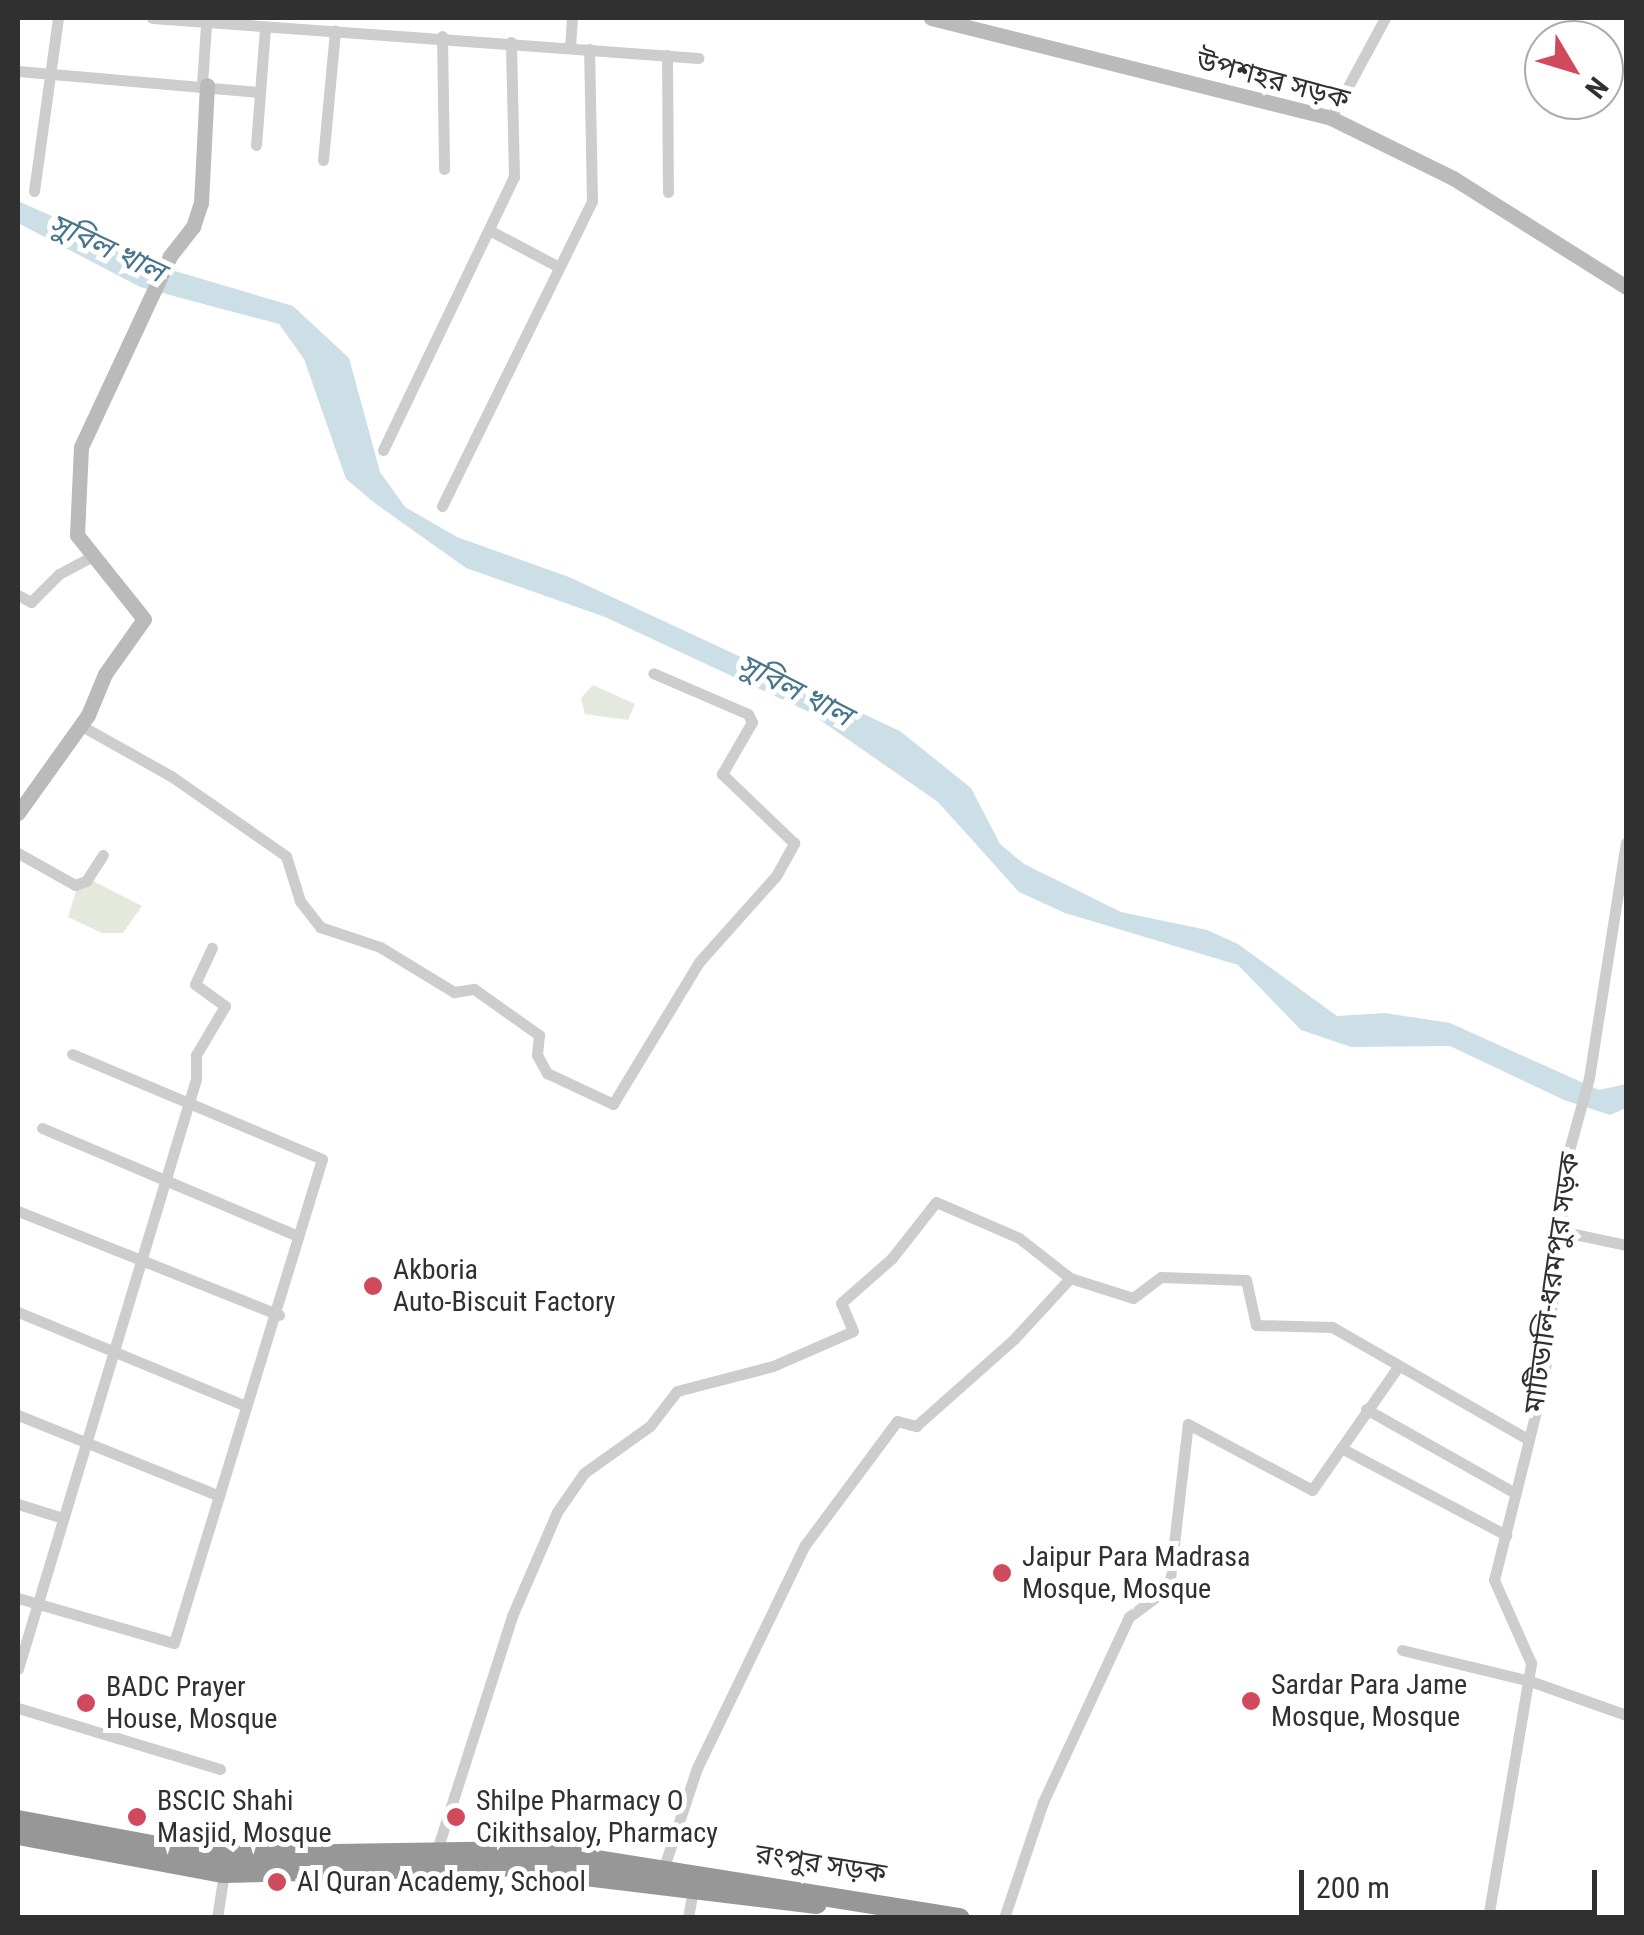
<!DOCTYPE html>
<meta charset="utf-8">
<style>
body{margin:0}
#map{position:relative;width:1644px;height:1935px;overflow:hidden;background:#fff;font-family:"Roboto Condensed","Noto Sans Bengali",sans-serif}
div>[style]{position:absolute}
.green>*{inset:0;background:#e4e8dd}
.water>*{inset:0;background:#ccdfe7}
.street>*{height:11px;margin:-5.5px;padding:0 5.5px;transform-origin:5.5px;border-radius:5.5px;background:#cdcdcd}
.secondary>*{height:15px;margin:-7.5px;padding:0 7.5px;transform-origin:7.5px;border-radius:7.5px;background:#bababa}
.highway>*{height:20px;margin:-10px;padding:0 10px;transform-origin:10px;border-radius:10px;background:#979797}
.dots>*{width:28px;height:28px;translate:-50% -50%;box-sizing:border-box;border:5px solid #fff;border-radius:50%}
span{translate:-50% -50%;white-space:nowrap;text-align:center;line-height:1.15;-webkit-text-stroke:10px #fff;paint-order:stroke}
.street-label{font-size:28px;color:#303030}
.poi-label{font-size:28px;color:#303030}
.left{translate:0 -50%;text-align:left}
.water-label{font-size:30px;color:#477589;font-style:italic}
.frame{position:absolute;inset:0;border:20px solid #303030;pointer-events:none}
.north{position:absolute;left:1524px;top:20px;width:100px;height:100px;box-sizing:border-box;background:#fff;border:2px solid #acacac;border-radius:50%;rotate:128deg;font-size:28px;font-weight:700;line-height:40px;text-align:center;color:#303030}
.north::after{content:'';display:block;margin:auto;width:35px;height:45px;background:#d1495d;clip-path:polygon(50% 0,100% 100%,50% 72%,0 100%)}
.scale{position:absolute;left:1299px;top:1870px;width:298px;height:45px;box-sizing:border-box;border:5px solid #303030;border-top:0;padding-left:12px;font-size:30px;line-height:35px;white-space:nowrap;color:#303030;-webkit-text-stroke:8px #fff;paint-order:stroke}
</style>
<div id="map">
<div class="green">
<i style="clip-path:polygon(593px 685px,635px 704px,628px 720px,585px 714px,581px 698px)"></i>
<i style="clip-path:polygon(91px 880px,142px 906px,123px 933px,102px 933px,68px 917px,77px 888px)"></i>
</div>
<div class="water">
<i style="clip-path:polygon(18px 201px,175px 271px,293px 306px,349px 358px,380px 472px,405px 507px,457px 537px,569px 577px,900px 731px,971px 788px,1000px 844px,1024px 864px,1121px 912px,1207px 930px,1238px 944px,1337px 1016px,1385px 1013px,1450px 1023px,1599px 1090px,1626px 1084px,1626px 1108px,1610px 1115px,1564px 1100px,1450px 1046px,1351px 1047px,1301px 1030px,1238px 965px,1065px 913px,1019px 892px,938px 802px,807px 711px,605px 617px,466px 568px,376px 504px,346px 479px,304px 359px,279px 324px,140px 287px,18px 223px)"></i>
</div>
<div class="street">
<i style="left:152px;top:18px;width:548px;rotate:4.18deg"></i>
<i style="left:442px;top:36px;width:133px;rotate:89.1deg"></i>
<i style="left:570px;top:47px;width:29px;rotate:-86deg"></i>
<i style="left:667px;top:55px;width:137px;rotate:89.6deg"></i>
<i style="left:18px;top:71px;width:243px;rotate:5deg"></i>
<i style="left:202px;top:85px;width:61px;rotate:-86.2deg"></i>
<i style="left:1331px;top:118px;width:114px;rotate:-61.6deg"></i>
<i style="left:256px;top:145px;width:117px;rotate:-85.6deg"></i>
<i style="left:323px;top:160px;width:130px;rotate:-84.7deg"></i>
<i style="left:34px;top:191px;width:175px;rotate:-82.1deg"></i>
<i style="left:489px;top:230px;width:79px;rotate:27.9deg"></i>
<i style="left:383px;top:450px;width:303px;rotate:-64.4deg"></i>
<i style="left:514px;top:177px;width:135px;rotate:-91.3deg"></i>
<i style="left:442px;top:506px;width:340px;rotate:-63.8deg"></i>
<i style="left:592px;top:201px;width:152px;rotate:-91.1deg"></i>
<i style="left:18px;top:595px;width:15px;rotate:28deg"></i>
<i style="left:31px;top:602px;width:40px;rotate:-45deg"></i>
<i style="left:59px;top:574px;width:38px;rotate:-28deg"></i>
<i style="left:80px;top:725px;width:104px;rotate:29.3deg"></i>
<i style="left:171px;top:776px;width:140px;rotate:34.8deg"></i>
<i style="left:286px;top:856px;width:47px;rotate:72.7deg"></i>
<i style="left:300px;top:901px;width:33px;rotate:52deg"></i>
<i style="left:320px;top:927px;width:63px;rotate:18.4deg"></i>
<i style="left:380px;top:947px;width:87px;rotate:31.3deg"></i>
<i style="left:454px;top:992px;width:20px;rotate:-9deg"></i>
<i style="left:474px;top:989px;width:80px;rotate:35.3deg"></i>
<i style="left:539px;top:1035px;width:20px;rotate:96deg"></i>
<i style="left:537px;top:1055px;width:21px;rotate:61deg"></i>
<i style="left:547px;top:1073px;width:73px;rotate:25.2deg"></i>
<i style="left:613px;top:1104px;width:166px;rotate:-58.8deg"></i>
<i style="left:699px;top:962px;width:115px;rotate:-48.2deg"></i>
<i style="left:776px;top:876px;width:38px;rotate:-61deg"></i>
<i style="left:794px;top:843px;width:100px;rotate:-136.2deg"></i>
<i style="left:722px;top:774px;width:60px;rotate:-60deg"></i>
<i style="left:752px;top:722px;width:9px;rotate:-117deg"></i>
<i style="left:748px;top:714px;width:103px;rotate:-156.7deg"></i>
<i style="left:18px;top:853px;width:65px;rotate:29.3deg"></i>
<i style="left:75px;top:885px;width:12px;rotate:-20deg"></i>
<i style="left:86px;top:881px;width:31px;rotate:-57deg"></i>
<i style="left:42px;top:1128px;width:278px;rotate:22.9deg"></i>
<i style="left:18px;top:1211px;width:281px;rotate:21.7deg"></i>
<i style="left:1560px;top:1231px;width:67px;rotate:12deg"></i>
<i style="left:18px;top:1312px;width:244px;rotate:22.4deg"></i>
<i style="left:1366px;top:1409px;width:171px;rotate:29.4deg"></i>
<i style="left:18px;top:1415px;width:217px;rotate:21.9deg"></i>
<i style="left:1341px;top:1448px;width:187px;rotate:27.8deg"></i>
<i style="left:18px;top:1504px;width:47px;rotate:17.3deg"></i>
<i style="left:18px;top:1598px;width:162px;rotate:16.1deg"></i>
<i style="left:174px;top:1643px;width:506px;rotate:-73deg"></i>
<i style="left:322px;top:1159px;width:271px;rotate:-157.2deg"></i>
<i style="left:1402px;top:1650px;width:132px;rotate:13.6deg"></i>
<i style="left:1530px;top:1681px;width:102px;rotate:19.5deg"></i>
<i style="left:18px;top:1669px;width:616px;rotate:-73.21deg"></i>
<i style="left:196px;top:1079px;width:24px;rotate:-90deg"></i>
<i style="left:196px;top:1055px;width:57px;rotate:-59.4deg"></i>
<i style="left:225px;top:1006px;width:37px;rotate:-144deg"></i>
<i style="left:195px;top:984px;width:40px;rotate:-65deg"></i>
<i style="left:18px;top:1708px;width:211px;rotate:16.8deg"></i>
<i style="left:437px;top:1850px;width:246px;rotate:-72.2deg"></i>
<i style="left:512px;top:1616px;width:113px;rotate:-66.6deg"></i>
<i style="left:557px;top:1512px;width:47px;rotate:-55.3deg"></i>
<i style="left:584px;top:1473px;width:81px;rotate:-35.5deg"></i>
<i style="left:650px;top:1426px;width:44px;rotate:-52.4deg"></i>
<i style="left:677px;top:1391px;width:99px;rotate:-14.6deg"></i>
<i style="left:773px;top:1366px;width:87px;rotate:-23.6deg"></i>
<i style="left:853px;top:1331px;width:30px;rotate:-113deg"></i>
<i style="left:841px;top:1303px;width:68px;rotate:-41.4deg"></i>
<i style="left:892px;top:1258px;width:71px;rotate:-51.8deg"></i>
<i style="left:936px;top:1202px;width:90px;rotate:23.4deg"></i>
<i style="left:1019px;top:1238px;width:65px;rotate:38.1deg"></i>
<i style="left:1070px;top:1278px;width:66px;rotate:17.6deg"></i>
<i style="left:1133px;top:1298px;width:35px;rotate:-37deg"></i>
<i style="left:1161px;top:1277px;width:85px;rotate:2deg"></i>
<i style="left:1246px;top:1280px;width:46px;rotate:77.5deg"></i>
<i style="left:1256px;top:1325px;width:76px;rotate:1.5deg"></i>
<i style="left:1332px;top:1327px;width:227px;rotate:29.8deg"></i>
<i style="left:664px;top:1867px;width:104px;rotate:-71.6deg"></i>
<i style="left:697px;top:1768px;width:248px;rotate:-64.2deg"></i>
<i style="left:805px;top:1545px;width:154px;rotate:-53.4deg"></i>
<i style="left:897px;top:1421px;width:20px;rotate:15deg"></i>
<i style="left:916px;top:1426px;width:131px;rotate:-41.6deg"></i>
<i style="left:1014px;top:1339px;width:83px;rotate:-47.4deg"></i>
<i style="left:217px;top:1918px;width:46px;rotate:-81.2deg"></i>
<i style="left:688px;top:1918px;width:29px;rotate:-80deg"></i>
<i style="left:1004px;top:1918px;width:122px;rotate:-71.4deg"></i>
<i style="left:1043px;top:1802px;width:204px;rotate:-65.1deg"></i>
<i style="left:1129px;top:1617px;width:50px;rotate:-36.9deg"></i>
<i style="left:1169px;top:1587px;width:164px;rotate:-83.4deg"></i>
<i style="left:1188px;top:1424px;width:140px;rotate:28deg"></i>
<i style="left:1312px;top:1490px;width:149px;rotate:-55.1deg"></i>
<i style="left:1488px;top:1918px;width:259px;rotate:-80.4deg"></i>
<i style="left:1531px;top:1663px;width:91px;rotate:-114deg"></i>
<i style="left:1494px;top:1580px;width:207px;rotate:-76deg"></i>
<i style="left:1544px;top:1379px;width:226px;rotate:-83.9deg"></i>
<i style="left:1568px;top:1154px;width:79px;rotate:-74.6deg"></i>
<i style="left:1589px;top:1078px;width:238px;rotate:-81.1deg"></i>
</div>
<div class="secondary">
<i style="left:931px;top:18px;width:412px;rotate:14deg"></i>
<i style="left:1331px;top:118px;width:136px;rotate:26.2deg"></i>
<i style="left:1453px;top:178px;width:204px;rotate:32.2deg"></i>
<i style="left:18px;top:813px;width:120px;rotate:-54.5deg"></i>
<i style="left:88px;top:715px;width:44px;rotate:-67.5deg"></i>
<i style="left:105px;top:674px;width:67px;rotate:-54.7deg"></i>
<i style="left:144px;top:619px;width:107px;rotate:-128.6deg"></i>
<i style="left:77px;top:535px;width:88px;rotate:-87.4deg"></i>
<i style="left:81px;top:447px;width:211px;rotate:-65deg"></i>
<i style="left:170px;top:256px;width:37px;rotate:-52deg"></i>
<i style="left:193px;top:227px;width:25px;rotate:-72deg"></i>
<i style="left:201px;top:203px;width:118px;rotate:-87.1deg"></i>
</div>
<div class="highway">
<i style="left:18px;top:1820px;width:195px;rotate:10.6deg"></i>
<i style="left:210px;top:1856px;width:331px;rotate:-0.9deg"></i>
<i style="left:541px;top:1851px;width:424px;rotate:9.1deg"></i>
<i style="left:18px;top:1835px;width:209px;rotate:10.5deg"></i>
<i style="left:224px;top:1873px;width:279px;rotate:-1.4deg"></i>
<i style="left:503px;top:1866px;width:316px;rotate:6.9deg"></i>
</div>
<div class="dots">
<i style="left:373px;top:1286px;background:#d1495d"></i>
<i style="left:1002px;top:1573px;background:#d1495d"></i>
<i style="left:1251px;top:1701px;background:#d1495d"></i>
<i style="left:86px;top:1703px;background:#d1495d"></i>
<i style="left:137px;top:1817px;background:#d1495d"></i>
<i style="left:456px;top:1817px;background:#d1495d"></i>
<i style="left:277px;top:1882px;background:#d1495d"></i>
</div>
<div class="street-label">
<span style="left:1273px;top:80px;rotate:15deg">উপশহর সড়ক</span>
<span style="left:1552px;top:1283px;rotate:-82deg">মাটিডালি-ধরমপুর সড়ক</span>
<span style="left:821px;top:1864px;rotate:9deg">রংপুর সড়ক</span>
</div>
<div class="poi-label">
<span class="left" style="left:393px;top:1286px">Akboria<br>Auto-Biscuit Factory</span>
<span class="left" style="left:1022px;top:1573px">Jaipur Para Madrasa<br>Mosque, Mosque</span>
<span class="left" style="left:1271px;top:1701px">Sardar Para Jame<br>Mosque, Mosque</span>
<span class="left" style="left:106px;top:1703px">BADC Prayer<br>House, Mosque</span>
<span class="left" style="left:157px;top:1817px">BSCIC Shahi<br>Masjid, Mosque</span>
<span class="left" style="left:476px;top:1817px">Shilpe Pharmacy O<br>Cikithsaloy, Pharmacy</span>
<span class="left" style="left:297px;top:1882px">Al Quran Academy, School</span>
</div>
<div class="water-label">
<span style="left:107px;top:248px;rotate:25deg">সুবিল খাল</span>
<span style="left:795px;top:690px;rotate:27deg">সুবিল খাল</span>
</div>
<div class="frame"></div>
<div class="north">N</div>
<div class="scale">200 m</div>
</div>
